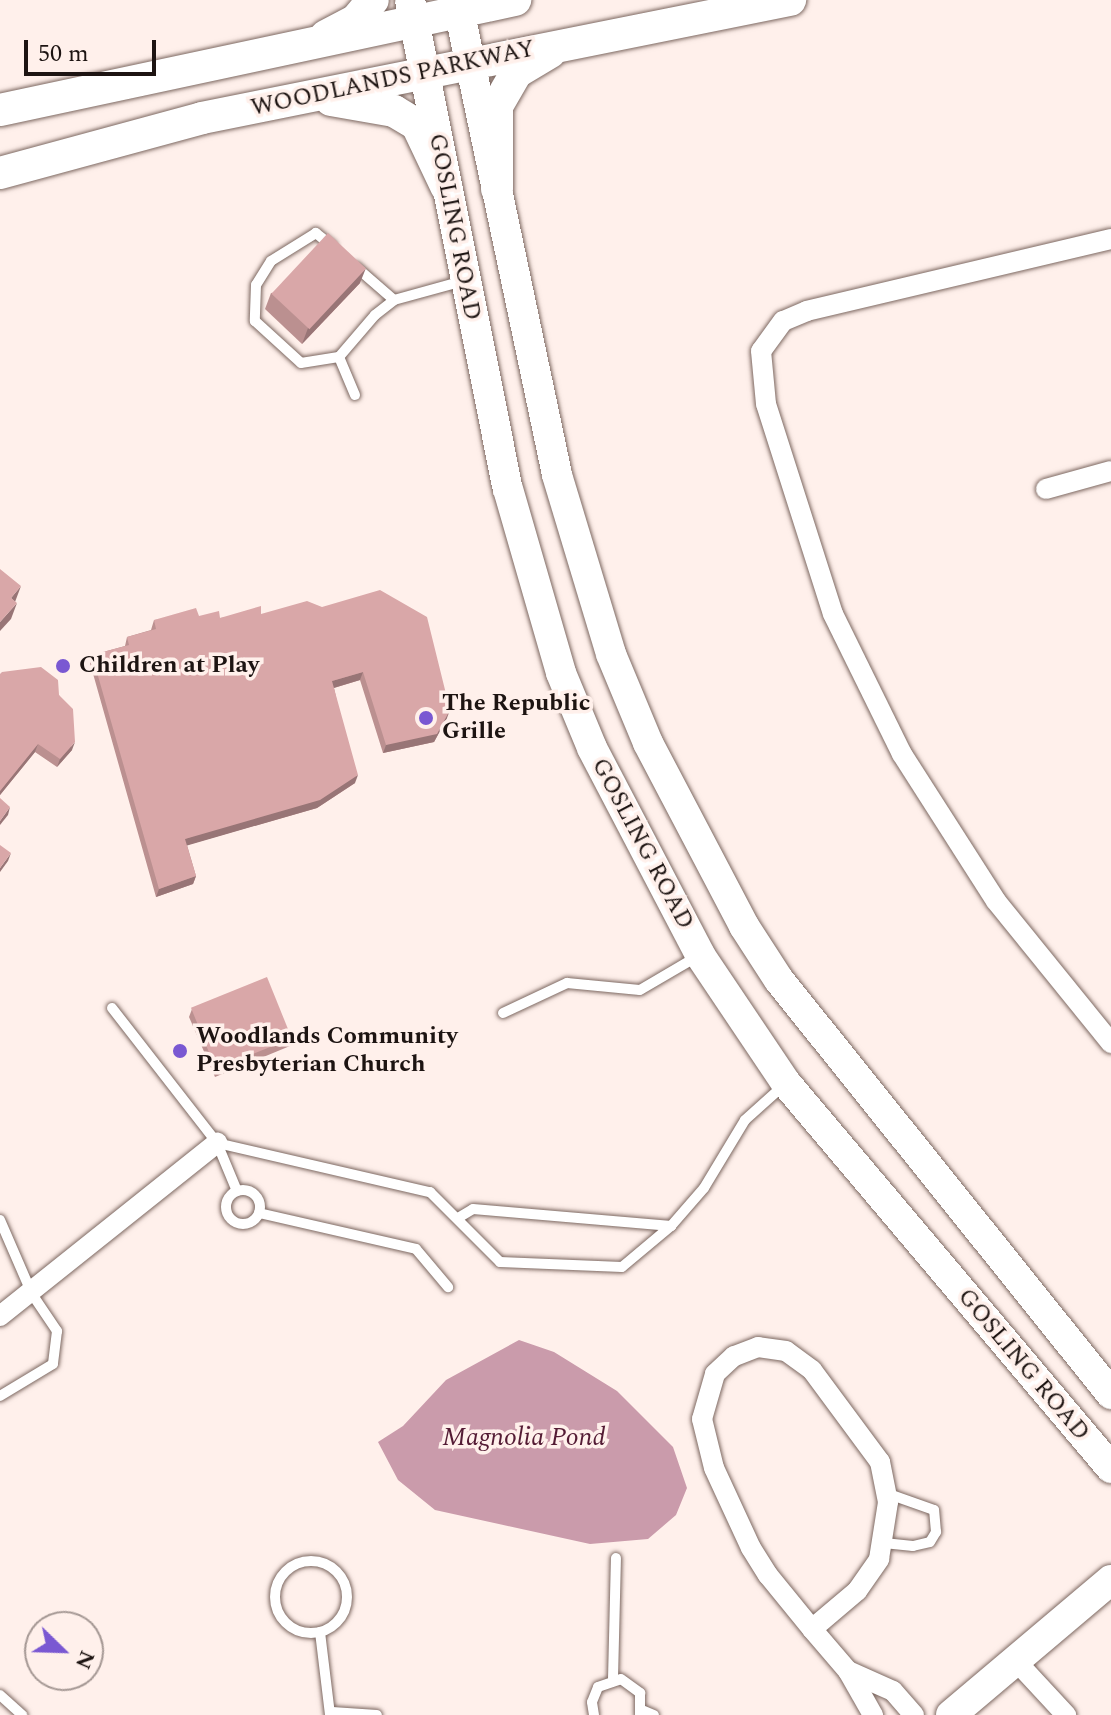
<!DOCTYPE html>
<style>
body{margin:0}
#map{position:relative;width:1111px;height:1715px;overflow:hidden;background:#fff0eb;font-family:Spectral,serif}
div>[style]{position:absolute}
.water>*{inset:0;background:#ca9bab}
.roads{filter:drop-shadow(0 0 2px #7d6861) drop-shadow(0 0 2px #7d6861)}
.lane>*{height:10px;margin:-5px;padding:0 5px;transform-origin:5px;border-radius:5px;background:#fff}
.lane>.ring{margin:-5px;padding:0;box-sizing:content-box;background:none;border:10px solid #fff;border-radius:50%}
.street>*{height:20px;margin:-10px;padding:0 10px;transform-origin:10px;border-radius:10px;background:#fff}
.secondary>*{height:30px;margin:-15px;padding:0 15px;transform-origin:15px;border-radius:15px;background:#fff}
.primary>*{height:32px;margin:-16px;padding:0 16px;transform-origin:16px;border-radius:16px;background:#fff}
.wall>*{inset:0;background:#bb9090}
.shaded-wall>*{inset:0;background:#987576;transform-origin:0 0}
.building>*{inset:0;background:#d9a7a8;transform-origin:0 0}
.dots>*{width:22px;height:22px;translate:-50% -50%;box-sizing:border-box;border:4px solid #fff0eb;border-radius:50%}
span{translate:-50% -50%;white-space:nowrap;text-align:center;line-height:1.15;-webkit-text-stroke:7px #fff0eb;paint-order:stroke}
.street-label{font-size:24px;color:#1d1412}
.poi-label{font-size:24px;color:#1d1412;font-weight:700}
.left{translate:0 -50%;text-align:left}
.water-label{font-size:26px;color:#541b34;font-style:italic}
.north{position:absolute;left:24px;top:1611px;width:80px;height:80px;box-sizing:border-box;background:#fff0eb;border:2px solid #a59894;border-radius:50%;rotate:113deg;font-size:22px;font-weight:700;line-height:32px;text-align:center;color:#1d1412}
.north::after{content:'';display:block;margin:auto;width:28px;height:36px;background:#7a58d2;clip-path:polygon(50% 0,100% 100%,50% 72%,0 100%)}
.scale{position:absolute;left:24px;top:40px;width:132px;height:36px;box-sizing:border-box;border:4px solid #1d1412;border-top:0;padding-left:10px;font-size:24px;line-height:28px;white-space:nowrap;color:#1d1412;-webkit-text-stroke:6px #fff0eb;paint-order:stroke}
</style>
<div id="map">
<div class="water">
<i style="clip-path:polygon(519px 1340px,554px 1352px,617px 1391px,673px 1447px,687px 1488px,676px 1515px,648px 1539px,590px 1544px,435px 1510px,398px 1480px,378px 1442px,403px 1426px,446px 1380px)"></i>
</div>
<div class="roads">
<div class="lane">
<i style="left:332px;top:246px;width:21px;rotate:-141deg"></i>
<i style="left:316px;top:233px;width:53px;rotate:148.1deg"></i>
<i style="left:271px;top:261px;width:28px;rotate:122deg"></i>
<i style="left:256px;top:285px;width:36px;rotate:92deg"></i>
<i style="left:255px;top:321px;width:62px;rotate:42.4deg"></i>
<i style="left:301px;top:363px;width:38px;rotate:-9deg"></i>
<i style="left:356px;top:267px;width:50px;rotate:41deg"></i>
<i style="left:355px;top:395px;width:41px;rotate:-112.8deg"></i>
<i style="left:339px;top:357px;width:55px;rotate:-49.4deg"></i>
<i style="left:375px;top:315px;width:24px;rotate:-38deg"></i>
<i style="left:394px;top:300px;width:72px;rotate:-15.4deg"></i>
<i style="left:112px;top:1008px;width:171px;rotate:52.1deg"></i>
<i style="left:217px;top:1143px;width:52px;rotate:67.4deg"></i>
<i style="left:503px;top:1013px;width:71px;rotate:-25.1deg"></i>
<i style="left:567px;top:983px;width:73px;rotate:5.5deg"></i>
<i style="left:640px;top:990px;width:67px;rotate:-30.4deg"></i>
<i style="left:217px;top:1143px;width:219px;rotate:13deg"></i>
<i style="left:430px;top:1192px;width:99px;rotate:45deg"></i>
<i style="left:500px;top:1262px;width:122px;rotate:2.3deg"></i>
<i style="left:622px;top:1267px;width:64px;rotate:-39.9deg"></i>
<i style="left:671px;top:1226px;width:50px;rotate:-49deg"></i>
<i style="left:704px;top:1188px;width:79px;rotate:-58.9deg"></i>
<i style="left:745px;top:1120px;width:52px;rotate:-41.9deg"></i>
<i class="ring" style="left:226px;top:1190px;width:24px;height:24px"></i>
<i style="left:259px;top:1213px;width:161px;rotate:12.9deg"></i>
<i style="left:416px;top:1249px;width:50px;rotate:49.9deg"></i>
<i style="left:458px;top:1218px;width:17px;rotate:-31deg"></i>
<i style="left:473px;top:1209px;width:199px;rotate:4.9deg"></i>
<i style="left:0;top:1220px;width:81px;rotate:66.6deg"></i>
<i style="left:32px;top:1294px;width:45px;rotate:56deg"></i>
<i style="left:57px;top:1331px;width:33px;rotate:97deg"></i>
<i style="left:53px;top:1364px;width:62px;rotate:148.9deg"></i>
<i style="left:884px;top:1543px;width:29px;rotate:6deg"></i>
<i style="left:913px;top:1546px;width:17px;rotate:-13deg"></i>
<i style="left:930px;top:1542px;width:12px;rotate:-59deg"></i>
<i style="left:936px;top:1532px;width:22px;rotate:-95deg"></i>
<i style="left:934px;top:1510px;width:51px;rotate:-160.5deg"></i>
<i class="ring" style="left:275px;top:1561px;width:62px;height:62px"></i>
<i style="left:320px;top:1632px;width:84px;rotate:83.1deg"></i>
<i style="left:613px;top:1679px;width:121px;rotate:-88.6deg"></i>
<i style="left:0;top:1695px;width:30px;rotate:42deg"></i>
<i style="left:642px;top:1710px;width:13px;rotate:23deg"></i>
<i style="left:332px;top:1712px;width:45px;rotate:3.8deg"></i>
<i style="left:594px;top:1715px;width:13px;rotate:-99deg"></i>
<i style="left:592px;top:1702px;width:16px;rotate:-68deg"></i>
<i style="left:598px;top:1687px;width:24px;rotate:-19deg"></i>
<i style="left:621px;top:1679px;width:24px;rotate:36deg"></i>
<i style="left:640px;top:1693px;width:22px;rotate:90deg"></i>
</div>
<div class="street">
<i style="left:1111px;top:239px;width:312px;rotate:166.7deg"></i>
<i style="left:807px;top:311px;width:26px;rotate:157deg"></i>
<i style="left:783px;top:321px;width:37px;rotate:126deg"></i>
<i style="left:761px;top:351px;width:53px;rotate:84.6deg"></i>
<i style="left:766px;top:404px;width:220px;rotate:72.3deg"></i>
<i style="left:833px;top:614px;width:156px;rotate:63.8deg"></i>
<i style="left:902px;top:754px;width:174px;rotate:57.4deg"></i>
<i style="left:996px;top:901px;width:183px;rotate:51deg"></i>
<i style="left:1046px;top:489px;width:67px;rotate:-15.5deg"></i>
<i style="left:0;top:1316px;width:278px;rotate:-38.6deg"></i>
<i style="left:812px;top:1629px;width:59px;rotate:-40.2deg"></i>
<i style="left:857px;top:1591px;width:39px;rotate:-55deg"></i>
<i style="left:879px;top:1559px;width:58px;rotate:-81deg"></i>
<i style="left:888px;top:1502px;width:41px;rotate:-101.3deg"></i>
<i style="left:880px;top:1462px;width:114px;rotate:-126.5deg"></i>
<i style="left:812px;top:1370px;width:32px;rotate:-144deg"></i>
<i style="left:786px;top:1351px;width:28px;rotate:-172deg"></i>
<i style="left:758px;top:1347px;width:26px;rotate:159deg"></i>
<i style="left:734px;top:1356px;width:26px;rotate:137deg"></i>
<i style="left:715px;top:1374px;width:47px;rotate:106.1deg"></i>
<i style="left:702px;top:1419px;width:50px;rotate:76.2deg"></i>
<i style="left:714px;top:1468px;width:88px;rotate:65.2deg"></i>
<i style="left:751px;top:1548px;width:32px;rotate:58deg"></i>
<i style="left:768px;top:1575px;width:70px;rotate:50.8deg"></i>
<i style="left:812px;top:1629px;width:55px;rotate:49.4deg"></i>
<i style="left:848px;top:1671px;width:51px;rotate:60.4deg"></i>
<i style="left:1016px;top:1661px;width:74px;rotate:47.2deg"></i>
<i style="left:848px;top:1671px;width:49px;rotate:24deg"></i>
<i style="left:893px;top:1691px;width:32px;rotate:49deg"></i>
</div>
<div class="secondary">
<i style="left:410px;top:0;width:499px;rotate:78.7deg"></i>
<i style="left:508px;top:489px;width:191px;rotate:73.9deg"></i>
<i style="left:561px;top:673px;width:81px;rotate:67.5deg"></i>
<i style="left:592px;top:748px;width:233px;rotate:62.4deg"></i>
<i style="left:700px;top:955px;width:154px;rotate:56.1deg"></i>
<i style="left:786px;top:1083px;width:504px;rotate:49.83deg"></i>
<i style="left:457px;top:0;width:485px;rotate:78.1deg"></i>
<i style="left:557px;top:475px;width:187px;rotate:73.2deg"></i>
<i style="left:611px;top:654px;width:96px;rotate:67.4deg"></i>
<i style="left:648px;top:743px;width:207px;rotate:62.3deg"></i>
<i style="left:744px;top:926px;width:64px;rotate:57.1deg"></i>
<i style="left:779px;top:980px;width:531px;rotate:51.27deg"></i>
<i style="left:951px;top:1715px;width:209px;rotate:-40.2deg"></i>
</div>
<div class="primary">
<i style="left:326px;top:36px;width:34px;rotate:-28deg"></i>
<i style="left:356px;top:20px;width:26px;rotate:-50deg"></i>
<i style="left:331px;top:100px;width:64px;rotate:9.9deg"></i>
<i style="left:394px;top:111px;width:27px;rotate:31deg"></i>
<i style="left:417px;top:125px;width:68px;rotate:64.6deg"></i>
<i style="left:0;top:110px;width:527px;rotate:-12.06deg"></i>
<i style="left:0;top:173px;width:209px;rotate:-15.2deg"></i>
<i style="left:202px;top:118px;width:600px;rotate:-11.35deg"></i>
<i style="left:497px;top:189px;width:83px;rotate:-90deg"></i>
<i style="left:497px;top:106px;width:39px;rotate:-60deg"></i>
<i style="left:517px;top:72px;width:39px;rotate:-31deg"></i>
</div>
</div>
<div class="wall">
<i style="clip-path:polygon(360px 283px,302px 344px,265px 309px,271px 293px)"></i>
<i style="clip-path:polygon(261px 614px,447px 718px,434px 742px,383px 753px,360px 680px,334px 688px,355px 783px,317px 808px,187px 845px,196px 876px,193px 884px,156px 897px,90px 663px,92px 655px,125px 646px,127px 637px,151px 630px,154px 620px,199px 616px,220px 618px)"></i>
<i style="clip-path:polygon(0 674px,59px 695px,72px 750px,57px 767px,35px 752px,0 795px)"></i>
<i style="clip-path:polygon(192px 1009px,290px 1046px,215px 1077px,189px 1017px)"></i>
</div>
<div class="shaded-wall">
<i style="clip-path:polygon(366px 268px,360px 283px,302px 344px,308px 328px)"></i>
<i style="clip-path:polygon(21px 586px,15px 602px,11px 598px)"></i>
<i style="clip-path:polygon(17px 603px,11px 619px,0 631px,0 622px)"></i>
<i style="clip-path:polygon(363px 672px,360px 680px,330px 689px,332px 681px)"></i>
<i style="clip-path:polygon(450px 710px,447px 718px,434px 742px,383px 753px,386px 745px)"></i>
<i style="clip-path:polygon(75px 742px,72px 750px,57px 767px,60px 759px)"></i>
<i style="clip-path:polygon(38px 744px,35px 752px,0 795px,0 791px)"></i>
<i style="clip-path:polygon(358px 775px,355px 783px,317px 808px,182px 847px,185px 839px)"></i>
<i style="clip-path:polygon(10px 807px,8px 815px,0 825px,0 821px)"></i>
<i style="clip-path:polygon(11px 853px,8px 861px,0 872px,0 868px)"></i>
<i style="clip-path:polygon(196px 876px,193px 884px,156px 897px,159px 889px)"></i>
<i style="left:292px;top:1038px;width:8px;height:81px;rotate:104deg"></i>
</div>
<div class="building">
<i style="left:328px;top:233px;width:52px;height:83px;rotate:43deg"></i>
<i style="clip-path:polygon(0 569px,21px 586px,11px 598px,17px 603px,0 622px)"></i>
<i style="clip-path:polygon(380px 590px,427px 617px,450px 710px,437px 734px,386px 745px,363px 672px,332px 681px,358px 775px,320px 800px,185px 839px,196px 876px,159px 889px,92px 655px,129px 645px,127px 637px,156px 629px,154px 620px,196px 608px,199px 616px,219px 611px,220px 618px,261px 606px,261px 614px,307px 601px,322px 607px)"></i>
<i style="clip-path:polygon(41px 667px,58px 680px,59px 695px,73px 709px,75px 742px,60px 759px,38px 744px,0 791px,0 674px,2px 672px)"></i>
<i style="clip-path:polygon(0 798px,10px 807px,0 821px)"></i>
<i style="clip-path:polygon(0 845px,11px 853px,0 868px)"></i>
<i style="left:267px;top:977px;width:66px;height:82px;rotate:68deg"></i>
</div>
<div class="dots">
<i style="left:63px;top:666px;background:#7a58d2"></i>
<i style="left:426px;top:718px;background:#7a58d2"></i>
<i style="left:180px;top:1051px;background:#7a58d2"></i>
</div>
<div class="street-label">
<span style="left:393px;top:79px;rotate:-12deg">WOODLANDS PARKWAY</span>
<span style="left:454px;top:227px;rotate:79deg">GOSLING ROAD</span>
<span style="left:642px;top:844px;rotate:62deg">GOSLING ROAD</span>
<span style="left:1023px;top:1365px;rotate:50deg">GOSLING ROAD</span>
</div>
<div class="poi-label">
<span class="left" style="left:79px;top:666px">Children at Play</span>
<span class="left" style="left:442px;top:718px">The Republic<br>Grille</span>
<span class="left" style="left:196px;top:1051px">Woodlands Community<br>Presbyterian Church</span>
</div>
<div class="water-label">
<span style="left:524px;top:1438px">Magnolia Pond</span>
</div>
<div class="north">N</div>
<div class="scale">50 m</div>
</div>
